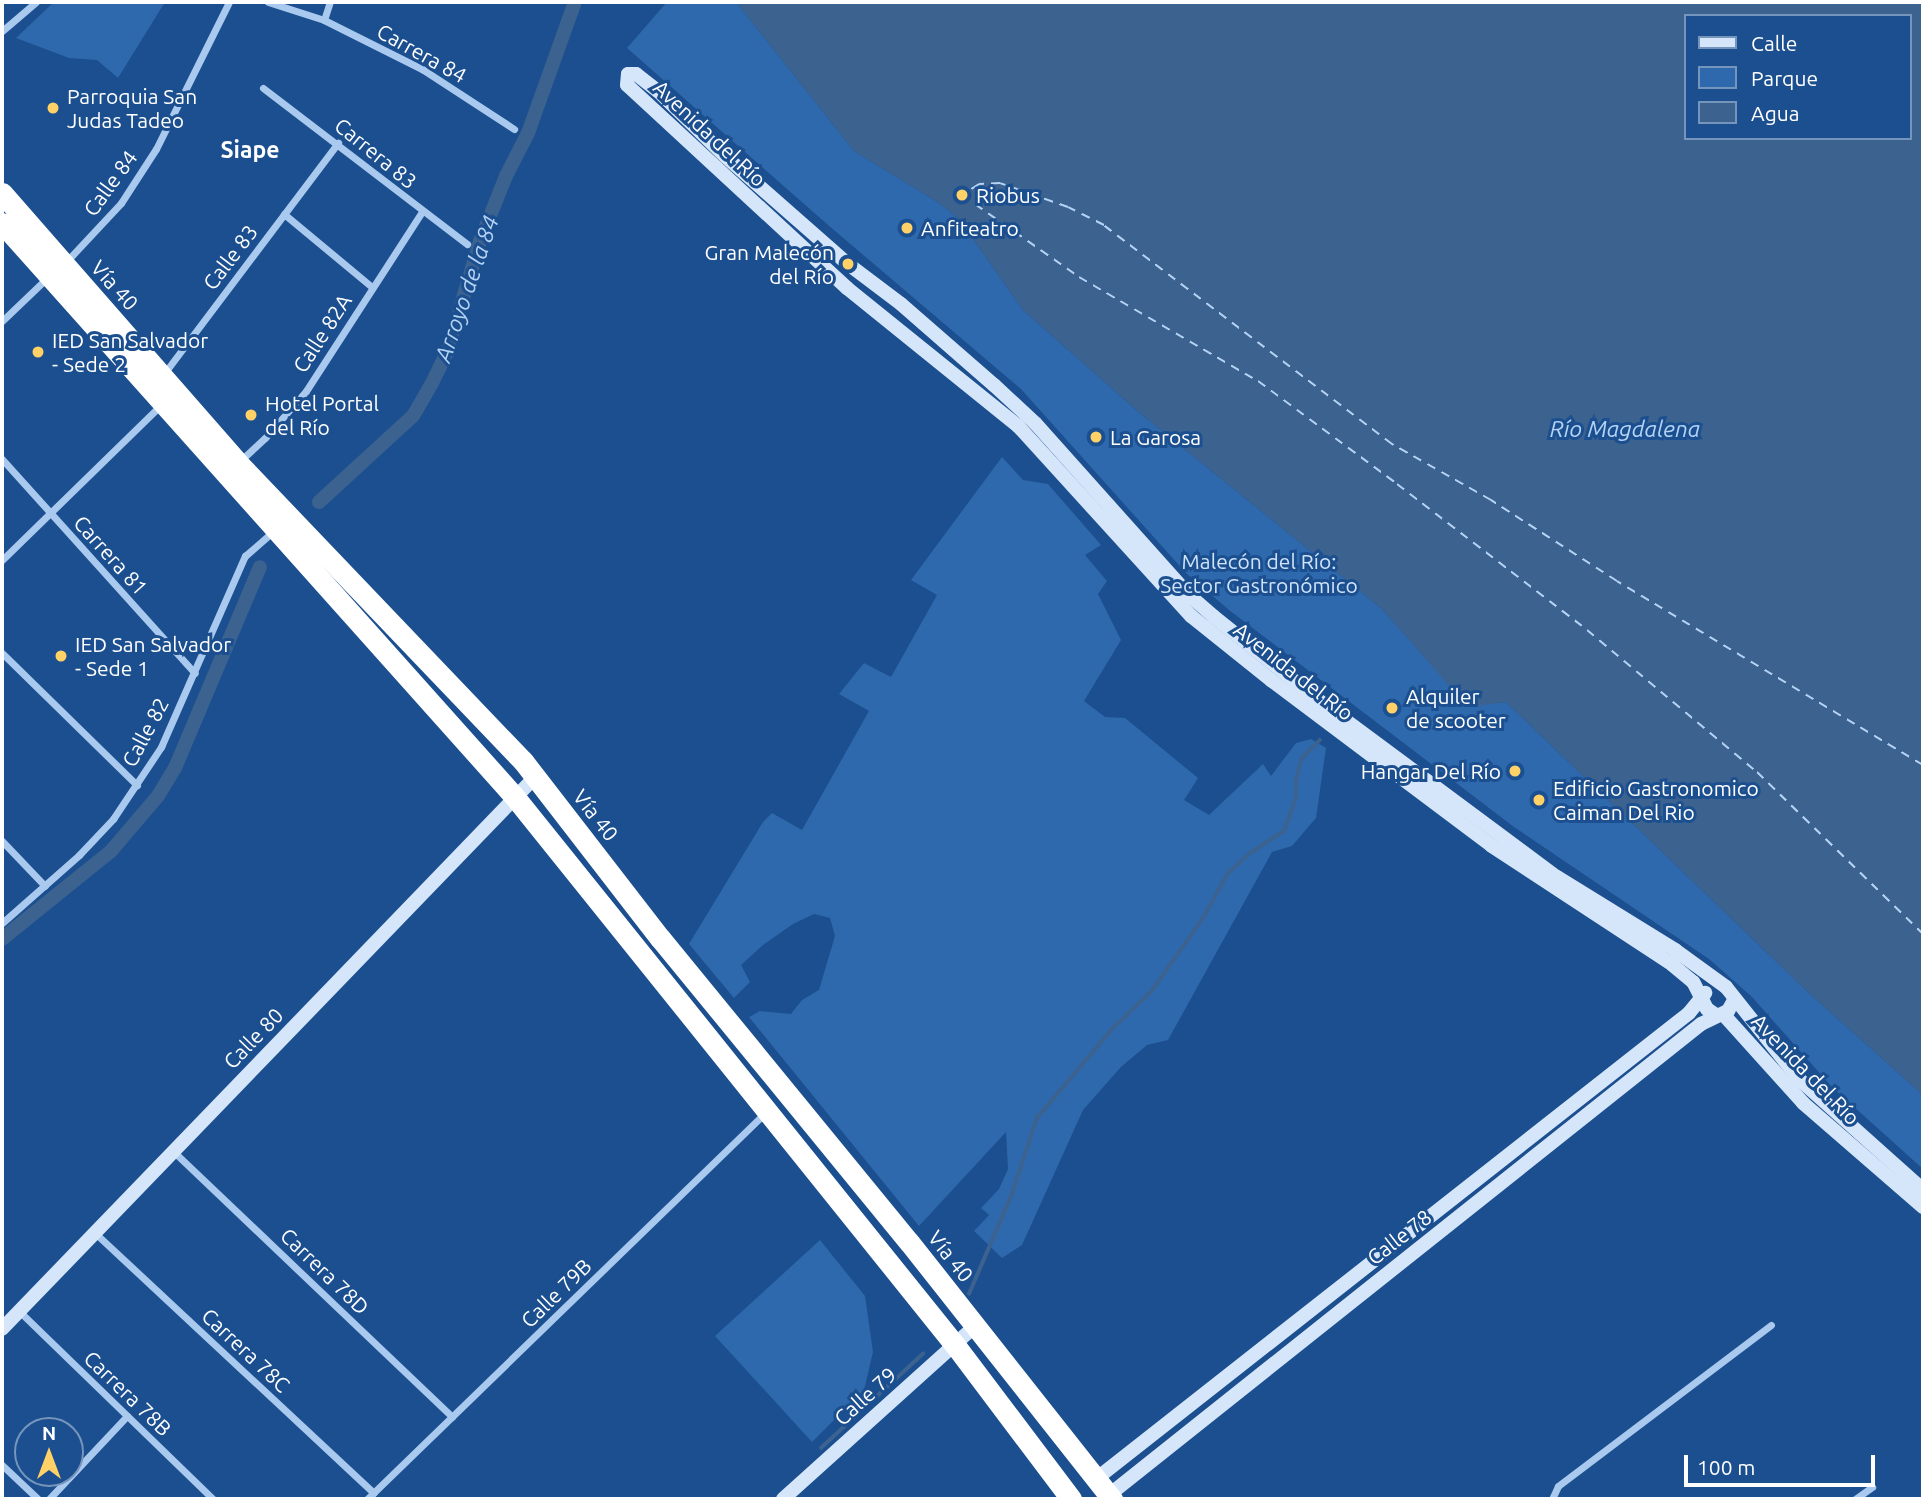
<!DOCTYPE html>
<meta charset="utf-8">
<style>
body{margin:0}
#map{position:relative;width:1925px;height:1501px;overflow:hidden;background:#1b4f8f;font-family:Ubuntu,sans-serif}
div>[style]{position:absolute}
.green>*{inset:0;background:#2e69ad}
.water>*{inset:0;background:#3c6290}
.stream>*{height:3.5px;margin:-1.75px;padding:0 1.75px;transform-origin:1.75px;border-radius:1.75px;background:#3c6290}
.canal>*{height:14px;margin:-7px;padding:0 7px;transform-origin:7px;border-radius:7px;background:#3c6290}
.ferry>*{height:2px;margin-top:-1px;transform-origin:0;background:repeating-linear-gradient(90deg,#b5d3f5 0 9px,transparent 0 16px)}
.street>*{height:7px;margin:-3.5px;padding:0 3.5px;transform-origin:3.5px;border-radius:3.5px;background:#a9c9ee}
.secondary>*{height:14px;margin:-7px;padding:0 7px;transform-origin:7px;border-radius:7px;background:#d6e6fa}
.highway>*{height:21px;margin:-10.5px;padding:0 10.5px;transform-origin:10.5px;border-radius:10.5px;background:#fff}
.dots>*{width:19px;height:19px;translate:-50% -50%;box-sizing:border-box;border:4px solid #1b4f8f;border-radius:50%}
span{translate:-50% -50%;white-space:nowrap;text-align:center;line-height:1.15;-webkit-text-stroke:6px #1b4f8f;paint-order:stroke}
.street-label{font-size:21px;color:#fff}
.poi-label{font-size:21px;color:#fff}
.left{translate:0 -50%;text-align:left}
.right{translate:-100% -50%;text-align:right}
.park-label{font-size:21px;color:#cfe3fa}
.neighbourhood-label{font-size:23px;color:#fff;font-weight:700}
.water-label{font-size:23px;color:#b5d3f5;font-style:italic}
.frame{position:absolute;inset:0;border:4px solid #fff;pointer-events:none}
.legend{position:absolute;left:1684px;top:14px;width:228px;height:126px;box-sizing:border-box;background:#1b4f8f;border:2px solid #7695bc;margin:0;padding:9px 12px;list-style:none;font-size:21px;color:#fff}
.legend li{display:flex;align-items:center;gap:14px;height:35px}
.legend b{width:35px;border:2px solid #7695bc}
.north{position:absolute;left:14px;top:1417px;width:70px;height:70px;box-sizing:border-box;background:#1b4f8f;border:2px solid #7695bc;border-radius:50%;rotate:0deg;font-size:19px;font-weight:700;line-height:28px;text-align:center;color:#fff}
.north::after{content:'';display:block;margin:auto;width:24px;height:32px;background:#ffd166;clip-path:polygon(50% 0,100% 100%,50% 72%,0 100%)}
.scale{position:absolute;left:1684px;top:1455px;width:191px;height:32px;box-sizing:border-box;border:4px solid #fff;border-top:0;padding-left:9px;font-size:21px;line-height:24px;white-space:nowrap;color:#fff;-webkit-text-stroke:5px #1b4f8f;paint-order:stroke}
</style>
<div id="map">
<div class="green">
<i style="clip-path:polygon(54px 2px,165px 2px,118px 78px,97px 60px,69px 58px,16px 38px)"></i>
<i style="clip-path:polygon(667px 2px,736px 2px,854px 151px,939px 203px,959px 219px,1023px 310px,1135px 409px,1382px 609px,1468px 706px,1506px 702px,1810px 994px,1923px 1095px,1923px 1169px,1833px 1088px,1751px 996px,1709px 959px,1514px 827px,1229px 610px,1186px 573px,1021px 389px,828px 225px,627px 48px)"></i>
<i style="clip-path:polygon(1002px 457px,1023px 480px,1048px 484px,1101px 545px,1085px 555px,1107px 581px,1098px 594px,1121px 640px,1084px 701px,1105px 717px,1125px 718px,1198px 778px,1184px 800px,1209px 815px,1263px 764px,1271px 776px,1296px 743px,1311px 739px,1326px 748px,1316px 818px,1292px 846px,1272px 852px,1168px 1040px,1147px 1045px,1121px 1067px,1083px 1110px,1022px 1245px,1002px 1258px,974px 1231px,989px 1215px,981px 1208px,999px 1189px,1008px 1169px,1006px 1132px,919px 1226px,749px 1017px,760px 1011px,791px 1014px,802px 1000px,819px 990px,835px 936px,830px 918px,814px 914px,793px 924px,763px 945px,741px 965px,750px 982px,734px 998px,689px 944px,763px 822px,772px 813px,802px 830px,869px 711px,839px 694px,864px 663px,891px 677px,937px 595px,911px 580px)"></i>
<i style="clip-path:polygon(820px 1240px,865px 1296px,873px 1352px,864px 1390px,812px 1442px,715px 1336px)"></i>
</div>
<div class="water">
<i style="clip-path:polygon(evenodd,736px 2px,1923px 2px,1923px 1095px,1810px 994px,1506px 702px,1468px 707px,1382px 609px,1135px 409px,1023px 310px,959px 219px,939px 203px,854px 151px,736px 2px,1685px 16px,1909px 16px,1909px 138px,1685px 138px,1685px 16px)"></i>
</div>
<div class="stream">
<i style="left:969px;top:1294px;width:109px;rotate:-66.7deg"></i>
<i style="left:1012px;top:1194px;width:80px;rotate:-71.8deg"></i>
<i style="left:1037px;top:1118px;width:118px;rotate:-49.8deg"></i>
<i style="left:1113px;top:1028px;width:52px;rotate:-43.5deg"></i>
<i style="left:1151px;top:992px;width:90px;rotate:-54.9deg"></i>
<i style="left:1203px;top:918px;width:51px;rotate:-60.9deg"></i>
<i style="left:1228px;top:873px;width:30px;rotate:-42deg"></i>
<i style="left:1250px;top:853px;width:40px;rotate:-32.9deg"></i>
<i style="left:1284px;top:831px;width:35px;rotate:-70deg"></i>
<i style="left:1296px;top:798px;width:18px;rotate:-90deg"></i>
<i style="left:1296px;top:780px;width:23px;rotate:-75deg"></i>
<i style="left:1302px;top:758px;width:25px;rotate:-45deg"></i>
<i style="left:821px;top:1448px;width:139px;rotate:-42.7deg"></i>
</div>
<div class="canal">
<i style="left:319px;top:502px;width:127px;rotate:-42.5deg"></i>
<i style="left:413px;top:416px;width:38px;rotate:-60deg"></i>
<i style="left:432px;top:383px;width:34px;rotate:-64deg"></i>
<i style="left:447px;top:352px;width:116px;rotate:-73.4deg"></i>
<i style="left:480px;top:241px;width:70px;rotate:-68.2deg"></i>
<i style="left:506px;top:176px;width:48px;rotate:-62.9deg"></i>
<i style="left:528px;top:133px;width:139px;rotate:-70.3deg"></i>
<i style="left:2px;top:939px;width:140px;rotate:-38.9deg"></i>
<i style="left:111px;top:851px;width:72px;rotate:-49.5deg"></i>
<i style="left:158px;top:796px;width:33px;rotate:-59deg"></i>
<i style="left:175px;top:768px;width:218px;rotate:-67.1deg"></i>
</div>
<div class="ferry">
<i style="left:1923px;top:765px;width:357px;rotate:-149deg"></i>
<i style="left:1617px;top:581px;width:150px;rotate:-147.3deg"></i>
<i style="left:1491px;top:500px;width:114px;rotate:-150.5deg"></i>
<i style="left:1392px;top:444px;width:362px;rotate:-142.8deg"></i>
<i style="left:1104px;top:225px;width:40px;rotate:-153.4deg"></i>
<i style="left:1068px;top:207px;width:72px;rotate:-160.6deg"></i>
<i style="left:1000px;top:183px;width:21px;rotate:177deg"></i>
<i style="left:979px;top:184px;width:20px;rotate:147deg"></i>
<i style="left:962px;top:195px;width:143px;rotate:35deg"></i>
<i style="left:1079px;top:277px;width:207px;rotate:30.2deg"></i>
<i style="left:1258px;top:381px;width:173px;rotate:36.5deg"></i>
<i style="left:1397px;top:484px;width:240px;rotate:37.5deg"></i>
<i style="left:1587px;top:630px;width:222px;rotate:39.9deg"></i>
<i style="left:1757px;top:772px;width:232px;rotate:44.3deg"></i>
</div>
<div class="street">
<i style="left:268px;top:2px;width:59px;rotate:17.8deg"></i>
<i style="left:324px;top:20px;width:110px;rotate:26.6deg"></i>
<i style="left:422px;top:69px;width:110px;rotate:33.1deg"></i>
<i style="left:324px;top:20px;width:19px;rotate:-72deg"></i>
<i style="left:2px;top:31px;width:45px;rotate:-40.5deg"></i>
<i style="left:263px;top:88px;width:257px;rotate:37.4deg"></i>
<i style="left:284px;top:214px;width:114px;rotate:39.7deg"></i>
<i style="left:65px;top:263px;width:82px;rotate:-47deg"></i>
<i style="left:121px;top:203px;width:64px;rotate:-57.1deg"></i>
<i style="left:156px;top:149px;width:164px;rotate:-63.6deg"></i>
<i style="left:2px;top:321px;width:64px;rotate:-43.7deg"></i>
<i style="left:163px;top:375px;width:291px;rotate:-53deg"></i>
<i style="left:2px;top:459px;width:288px;rotate:48deg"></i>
<i style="left:239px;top:462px;width:35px;rotate:-43deg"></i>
<i style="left:265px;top:438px;width:62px;rotate:-48.9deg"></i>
<i style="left:306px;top:391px;width:213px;rotate:-57.1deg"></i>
<i style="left:2px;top:560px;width:223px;rotate:-44.3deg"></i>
<i style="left:2px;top:653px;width:189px;rotate:44.4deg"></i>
<i style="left:2px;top:841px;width:62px;rotate:46.3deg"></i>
<i style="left:2px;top:923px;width:103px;rotate:-41.4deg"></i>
<i style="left:79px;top:855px;width:50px;rotate:-46.6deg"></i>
<i style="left:113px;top:819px;width:87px;rotate:-56.3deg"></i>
<i style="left:161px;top:747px;width:209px;rotate:-66.3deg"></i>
<i style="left:245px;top:556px;width:37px;rotate:-41deg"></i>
<i style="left:174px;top:1152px;width:384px;rotate:43.6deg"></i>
<i style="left:95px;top:1233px;width:381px;rotate:43deg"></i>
<i style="left:19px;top:1311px;width:270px;rotate:44.1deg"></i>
<i style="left:2px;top:1465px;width:50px;rotate:43.4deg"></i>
<i style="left:49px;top:1499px;width:114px;rotate:-46.8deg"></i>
<i style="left:367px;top:1499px;width:556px;rotate:-44.13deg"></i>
<i style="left:1552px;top:1499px;width:14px;rotate:-65deg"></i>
<i style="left:1558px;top:1486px;width:267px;rotate:-37.1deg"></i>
<i style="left:1855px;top:1499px;width:21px;rotate:-35deg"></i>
</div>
<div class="secondary">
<i style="left:1723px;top:1014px;width:120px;rotate:48deg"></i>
<i style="left:1803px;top:1103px;width:159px;rotate:40.9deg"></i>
<i style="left:1716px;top:1015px;width:11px;rotate:-146deg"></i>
<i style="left:1707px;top:1009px;width:30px;rotate:-117deg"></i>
<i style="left:1693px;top:982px;width:26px;rotate:-140deg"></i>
<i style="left:1673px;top:965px;width:217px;rotate:-146.7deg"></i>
<i style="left:1492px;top:846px;width:276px;rotate:-143.1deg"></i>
<i style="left:1271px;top:680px;width:102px;rotate:-141.3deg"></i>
<i style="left:1191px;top:616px;width:257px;rotate:-132.3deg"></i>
<i style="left:1018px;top:426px;width:220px;rotate:-141.1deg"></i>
<i style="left:847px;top:288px;width:299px;rotate:-137.3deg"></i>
<i style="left:627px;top:85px;width:11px;rotate:-85deg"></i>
<i style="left:628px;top:74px;width:8px"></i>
<i style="left:636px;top:74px;width:28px;rotate:38deg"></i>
<i style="left:658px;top:91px;width:95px;rotate:44.1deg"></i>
<i style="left:726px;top:157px;width:162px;rotate:41.3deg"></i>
<i style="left:848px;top:264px;width:66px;rotate:37deg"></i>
<i style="left:901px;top:304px;width:123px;rotate:41.1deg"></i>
<i style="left:994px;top:385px;width:56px;rotate:42.8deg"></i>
<i style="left:1035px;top:423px;width:231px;rotate:48.2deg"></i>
<i style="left:1189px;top:595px;width:32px;rotate:41deg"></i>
<i style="left:1213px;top:616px;width:133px;rotate:38.6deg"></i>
<i style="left:1317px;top:699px;width:299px;rotate:36.6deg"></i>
<i style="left:1557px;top:877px;width:139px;rotate:31.7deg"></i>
<i style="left:1675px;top:950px;width:63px;rotate:36deg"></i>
<i style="left:1726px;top:987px;width:117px;rotate:51.6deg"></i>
<i style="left:1799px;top:1079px;width:166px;rotate:41.8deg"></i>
<i style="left:2px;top:1329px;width:767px;rotate:-46deg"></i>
<i style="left:1096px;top:1479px;width:754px;rotate:-38.16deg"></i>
<i style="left:1689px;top:1013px;width:26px;rotate:-51deg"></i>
<i style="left:1109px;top:1495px;width:757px;rotate:-38.51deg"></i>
<i style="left:1701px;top:1024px;width:30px;rotate:-26deg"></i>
<i style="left:1728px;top:1011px;width:13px;rotate:-61deg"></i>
<i style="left:783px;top:1499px;width:258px;rotate:-42deg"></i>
</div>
<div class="highway">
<i style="left:2px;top:193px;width:359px;rotate:48.8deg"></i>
<i style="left:238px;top:463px;width:412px;rotate:46.3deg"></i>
<i style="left:523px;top:761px;width:224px;rotate:52.3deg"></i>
<i style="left:660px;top:938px;width:393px;rotate:50.7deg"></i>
<i style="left:909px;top:1242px;width:328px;rotate:51.7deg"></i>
<i style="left:2px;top:223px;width:768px;rotate:48.22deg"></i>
<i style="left:514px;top:796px;width:704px;rotate:51.23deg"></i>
<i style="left:955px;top:1345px;width:193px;rotate:53deg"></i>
</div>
<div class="dots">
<i style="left:53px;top:108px;background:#ffd166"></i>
<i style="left:962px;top:195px;background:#ffd166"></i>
<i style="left:907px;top:228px;background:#ffd166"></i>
<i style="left:848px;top:264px;background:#ffd166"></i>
<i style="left:38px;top:352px;background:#ffd166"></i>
<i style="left:251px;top:415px;background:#ffd166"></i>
<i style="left:1096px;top:437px;background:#ffd166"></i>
<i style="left:61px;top:656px;background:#ffd166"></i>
<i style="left:1392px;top:708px;background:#ffd166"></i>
<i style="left:1515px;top:771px;background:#ffd166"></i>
<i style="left:1539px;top:800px;background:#ffd166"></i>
</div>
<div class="street-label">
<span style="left:422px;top:53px;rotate:29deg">Carrera 84</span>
<span style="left:710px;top:133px;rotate:43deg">Avenida del Río</span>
<span style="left:376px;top:153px;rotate:39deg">Carrera 83</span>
<span style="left:110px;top:183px;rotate:-54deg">Calle 84</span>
<span style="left:230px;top:257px;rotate:-53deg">Calle 83</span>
<span style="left:115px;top:285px;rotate:48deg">Vía 40</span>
<span style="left:322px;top:333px;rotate:-57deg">Calle 82A</span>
<span style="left:111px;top:555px;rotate:48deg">Carrera 81</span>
<span style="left:1294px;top:671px;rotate:38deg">Avenida del Río</span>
<span style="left:145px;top:732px;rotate:-62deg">Calle 82</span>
<span style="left:596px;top:815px;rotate:52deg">Vía 40</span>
<span style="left:253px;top:1038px;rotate:-46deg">Calle 80</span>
<span style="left:1806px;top:1069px;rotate:46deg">Avenida del Río</span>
<span style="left:1399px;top:1237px;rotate:-38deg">Calle 78</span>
<span style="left:951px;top:1256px;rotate:52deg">Vía 40</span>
<span style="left:325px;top:1271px;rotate:44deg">Carrera 78D</span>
<span style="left:556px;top:1293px;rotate:-44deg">Calle 79B</span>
<span style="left:246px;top:1350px;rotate:43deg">Carrera 78C</span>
<span style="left:128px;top:1393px;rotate:44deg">Carrera 78B</span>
<span style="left:865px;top:1396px;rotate:-42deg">Calle 79</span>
</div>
<div class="poi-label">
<span class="left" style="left:67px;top:108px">Parroquia San<br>Judas Tadeo</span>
<span class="left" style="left:976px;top:195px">Riobus</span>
<span class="left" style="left:921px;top:228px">Anfiteatro</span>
<span class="right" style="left:834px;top:264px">Gran Malecón<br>del Río</span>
<span class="left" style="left:52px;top:352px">IED San Salvador<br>- Sede 2</span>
<span class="left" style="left:265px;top:415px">Hotel Portal<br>del Río</span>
<span class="left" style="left:1110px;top:437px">La Garosa</span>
<span class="left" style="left:75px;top:656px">IED San Salvador<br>- Sede 1</span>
<span class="left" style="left:1406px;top:708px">Alquiler<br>de scooter</span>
<span class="right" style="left:1501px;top:771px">Hangar Del Río</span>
<span class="left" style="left:1553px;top:800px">Edificio Gastronomico<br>Caiman Del Rio</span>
</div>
<div class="park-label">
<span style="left:1259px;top:573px">Malecón del Río:<br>Sector Gastronómico</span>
</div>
<div class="neighbourhood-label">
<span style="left:250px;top:150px">Siape</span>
</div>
<div class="water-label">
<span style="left:467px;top:289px;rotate:-71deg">Arroyo de la 84</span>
<span style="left:1625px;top:429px">Río Magdalena</span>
</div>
<div class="frame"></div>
<ul class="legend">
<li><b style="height:9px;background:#d6e6fa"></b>Calle</li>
<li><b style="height:19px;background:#2e69ad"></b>Parque</li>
<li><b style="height:19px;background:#3c6290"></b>Agua</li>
</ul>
<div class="north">N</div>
<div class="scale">100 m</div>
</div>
